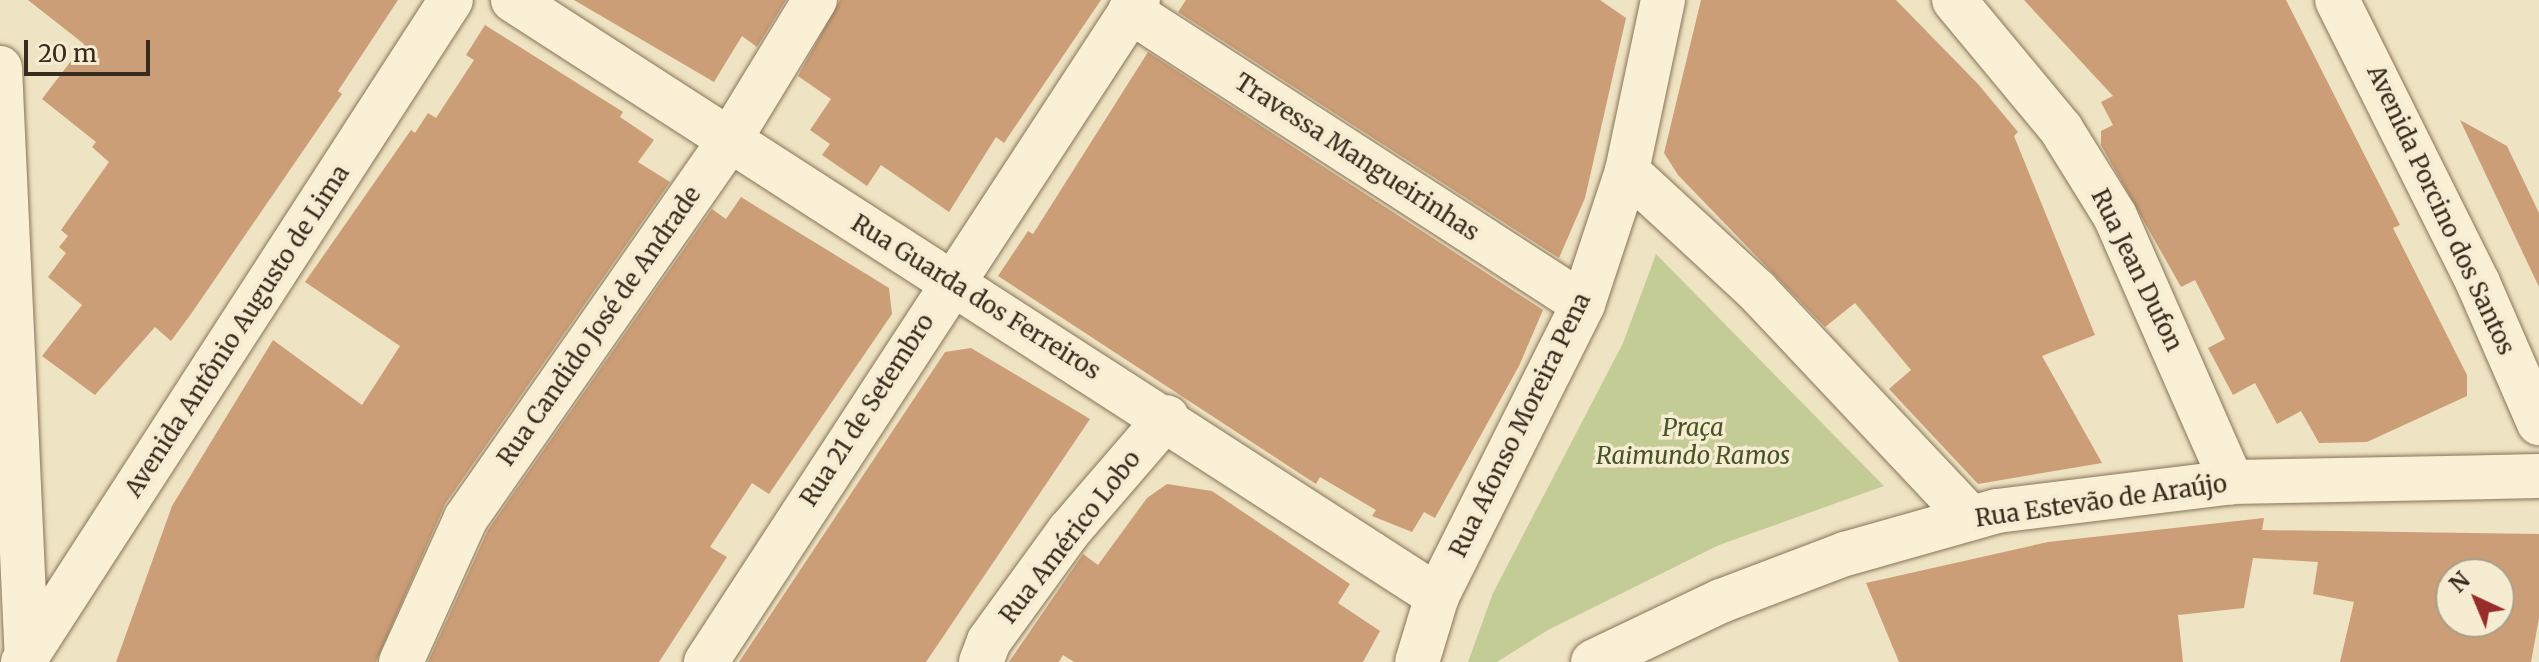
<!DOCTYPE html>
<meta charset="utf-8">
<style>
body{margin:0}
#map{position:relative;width:2539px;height:662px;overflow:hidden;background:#eee3c2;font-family:Merriweather,serif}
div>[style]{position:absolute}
.green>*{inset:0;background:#c4cc96}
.building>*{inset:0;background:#cc9e77}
.roads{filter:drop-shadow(0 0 2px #887459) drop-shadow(0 0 2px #887459)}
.minor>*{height:44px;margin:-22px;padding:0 22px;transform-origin:22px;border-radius:22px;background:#f9f0d5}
span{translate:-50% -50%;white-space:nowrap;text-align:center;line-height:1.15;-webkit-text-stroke:7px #f5ecd1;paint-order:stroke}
.street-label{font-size:24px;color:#372b1d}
.park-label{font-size:24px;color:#465424;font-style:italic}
.north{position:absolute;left:2435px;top:558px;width:80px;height:80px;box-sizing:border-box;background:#f5ecd1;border:2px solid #a99f89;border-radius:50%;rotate:316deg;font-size:22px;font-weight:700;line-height:32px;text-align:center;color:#372b1d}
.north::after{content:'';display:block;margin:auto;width:28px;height:36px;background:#972c29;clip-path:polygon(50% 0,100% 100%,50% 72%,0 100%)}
.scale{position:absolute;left:24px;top:40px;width:126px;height:36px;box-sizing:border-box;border:4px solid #372b1d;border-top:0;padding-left:10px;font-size:24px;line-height:28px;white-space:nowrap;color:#372b1d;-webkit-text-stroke:6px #f5ecd1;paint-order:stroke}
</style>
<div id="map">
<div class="green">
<i style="clip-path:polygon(1656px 254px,1884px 486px,1719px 545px,1548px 630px,1497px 662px,1468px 662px,1493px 593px,1623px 343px)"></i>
</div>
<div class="building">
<i style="clip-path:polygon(28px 0,398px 0,338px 91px,342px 94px,191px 314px,171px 341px,155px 327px,95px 395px,42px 356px,82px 305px,48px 277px,66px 253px,59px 247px,68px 236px,61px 230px,109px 162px,92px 147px,96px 142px,42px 99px,84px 44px)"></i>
<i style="clip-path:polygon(574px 0,786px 0,757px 47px,742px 36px,714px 82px)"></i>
<i style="clip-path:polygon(840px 0,1101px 0,1004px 143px,996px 137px,949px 212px,881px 165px,867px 186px,822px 155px,830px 144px,810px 130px,831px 99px,798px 76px)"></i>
<i style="clip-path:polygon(1186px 0,1600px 0,1626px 18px,1585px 198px,1559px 258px,1178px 12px)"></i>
<i style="clip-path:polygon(1701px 0,1896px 0,1978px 84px,2018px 132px,2014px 136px,2095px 335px,2042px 356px,2102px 463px,1978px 484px,1889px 389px,1911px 370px,1855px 303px,1825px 327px,1678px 175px,1664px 153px)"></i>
<i style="clip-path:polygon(2024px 0,2286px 0,2400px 225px,2393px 228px,2467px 375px,2467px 396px,2367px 442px,2319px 443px,2301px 411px,2277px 424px,2255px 383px,2233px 395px,2208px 348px,2225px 339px,2195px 280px,2181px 287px,2101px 145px,2101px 131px,2113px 125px,2101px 102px,2113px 96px)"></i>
<i style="clip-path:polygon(485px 25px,623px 112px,620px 117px,654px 140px,638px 162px,670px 182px,445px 504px,376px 662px,116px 662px,172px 506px,273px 340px,362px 405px,400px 346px,305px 282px,411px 130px,415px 133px,428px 113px,436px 118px,474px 60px,466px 55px)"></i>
<i style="clip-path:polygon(1148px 52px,1543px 310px,1519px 366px,1435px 518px,1424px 512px,1412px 532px,1372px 516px,1376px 510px,1320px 477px,1316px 484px,998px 276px,1028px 231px,1033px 234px)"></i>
<i style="clip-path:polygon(2460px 120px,2507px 146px,2539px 213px,2539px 287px)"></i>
<i style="clip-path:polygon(741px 197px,889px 288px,892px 314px,769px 494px,752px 483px,710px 547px,727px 557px,659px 662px,428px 662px,488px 530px,712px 209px,726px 219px)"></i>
<i style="clip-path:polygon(971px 348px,1090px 419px,926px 662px,739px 662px,945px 352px)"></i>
<i style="clip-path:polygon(1167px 484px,1212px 491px,1350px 584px,1338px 603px,1380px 631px,1363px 662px,1074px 662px,1063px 655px,1059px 662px,1009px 662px,1083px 554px,1098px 565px,1147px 498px)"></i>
<i style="clip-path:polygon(evenodd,2264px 518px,2262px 530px,2539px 534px,2539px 618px,2531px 662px,2340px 662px,2354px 602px,2313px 594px,2318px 562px,2253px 558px,2244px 608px,2178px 615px,2183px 662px,1899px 662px,1866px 583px,2048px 542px,2264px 518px,2451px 574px,2499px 574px,2499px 622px,2451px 622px,2451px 574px)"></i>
</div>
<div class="roads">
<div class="minor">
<i style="left:513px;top:0;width:1100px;rotate:32.82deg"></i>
<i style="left:1954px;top:0;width:168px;rotate:50.3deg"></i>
<i style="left:2061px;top:129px;width:102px;rotate:58.2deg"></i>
<i style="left:2115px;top:216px;width:291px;rotate:66.3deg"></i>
<i style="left:2337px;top:0;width:316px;rotate:63.5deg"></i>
<i style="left:2478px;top:283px;width:153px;rotate:66.5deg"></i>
<i style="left:1130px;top:11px;width:539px;rotate:32.89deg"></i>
<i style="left:0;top:68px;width:595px;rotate:87.4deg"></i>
<i style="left:1627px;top:171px;width:177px;rotate:42.7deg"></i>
<i style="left:1757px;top:291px;width:312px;rotate:46.7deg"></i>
<i style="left:23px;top:662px;width:788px;rotate:-57.12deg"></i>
<i style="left:401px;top:662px;width:158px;rotate:-65.7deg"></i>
<i style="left:466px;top:518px;width:462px;rotate:-55.1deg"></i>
<i style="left:730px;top:139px;width:163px;rotate:-58.6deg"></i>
<i style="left:706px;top:662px;width:790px;rotate:-56.87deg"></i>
<i style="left:981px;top:662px;width:22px;rotate:-69deg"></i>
<i style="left:989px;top:641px;width:136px;rotate:-54deg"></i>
<i style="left:1069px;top:531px;width:150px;rotate:-49.3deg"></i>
<i style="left:1417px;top:662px;width:69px;rotate:-73.1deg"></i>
<i style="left:1437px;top:596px;width:326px;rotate:-63.4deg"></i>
<i style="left:1583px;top:304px;width:140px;rotate:-71.7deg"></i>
<i style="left:1627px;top:171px;width:175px;rotate:-78.1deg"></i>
<i style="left:1593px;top:662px;width:142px;rotate:-25.5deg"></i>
<i style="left:1721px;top:601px;width:133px;rotate:-20.8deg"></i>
<i style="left:1845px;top:554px;width:158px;rotate:-15.8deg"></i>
<i style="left:1997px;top:511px;width:237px;rotate:-7deg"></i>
<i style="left:2232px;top:482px;width:307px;rotate:-1.1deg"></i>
</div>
</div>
<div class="street-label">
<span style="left:1357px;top:157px;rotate:33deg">Travessa Mangueirinhas</span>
<span style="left:2441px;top:210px;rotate:65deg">Avenida Porcino dos Santos</span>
<span style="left:2137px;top:270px;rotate:64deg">Rua Jean Dufon</span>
<span style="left:976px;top:297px;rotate:32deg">Rua Guarda dos Ferreiros</span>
<span style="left:599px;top:326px;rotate:-55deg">Rua Candido José de Andrade</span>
<span style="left:237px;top:331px;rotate:-57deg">Avenida Antônio Augusto de Lima</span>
<span style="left:867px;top:410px;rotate:-57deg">Rua 21 de Setembro</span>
<span style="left:1520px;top:425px;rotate:-64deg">Rua Afonso Moreira Pena</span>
<span style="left:2101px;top:501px;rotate:-8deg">Rua Estevão de Araújo</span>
<span style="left:1070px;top:537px;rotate:-52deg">Rua Américo Lobo</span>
</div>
<div class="park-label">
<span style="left:1693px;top:442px">Praça<br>Raimundo Ramos</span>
</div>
<div class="north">N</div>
<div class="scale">20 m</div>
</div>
